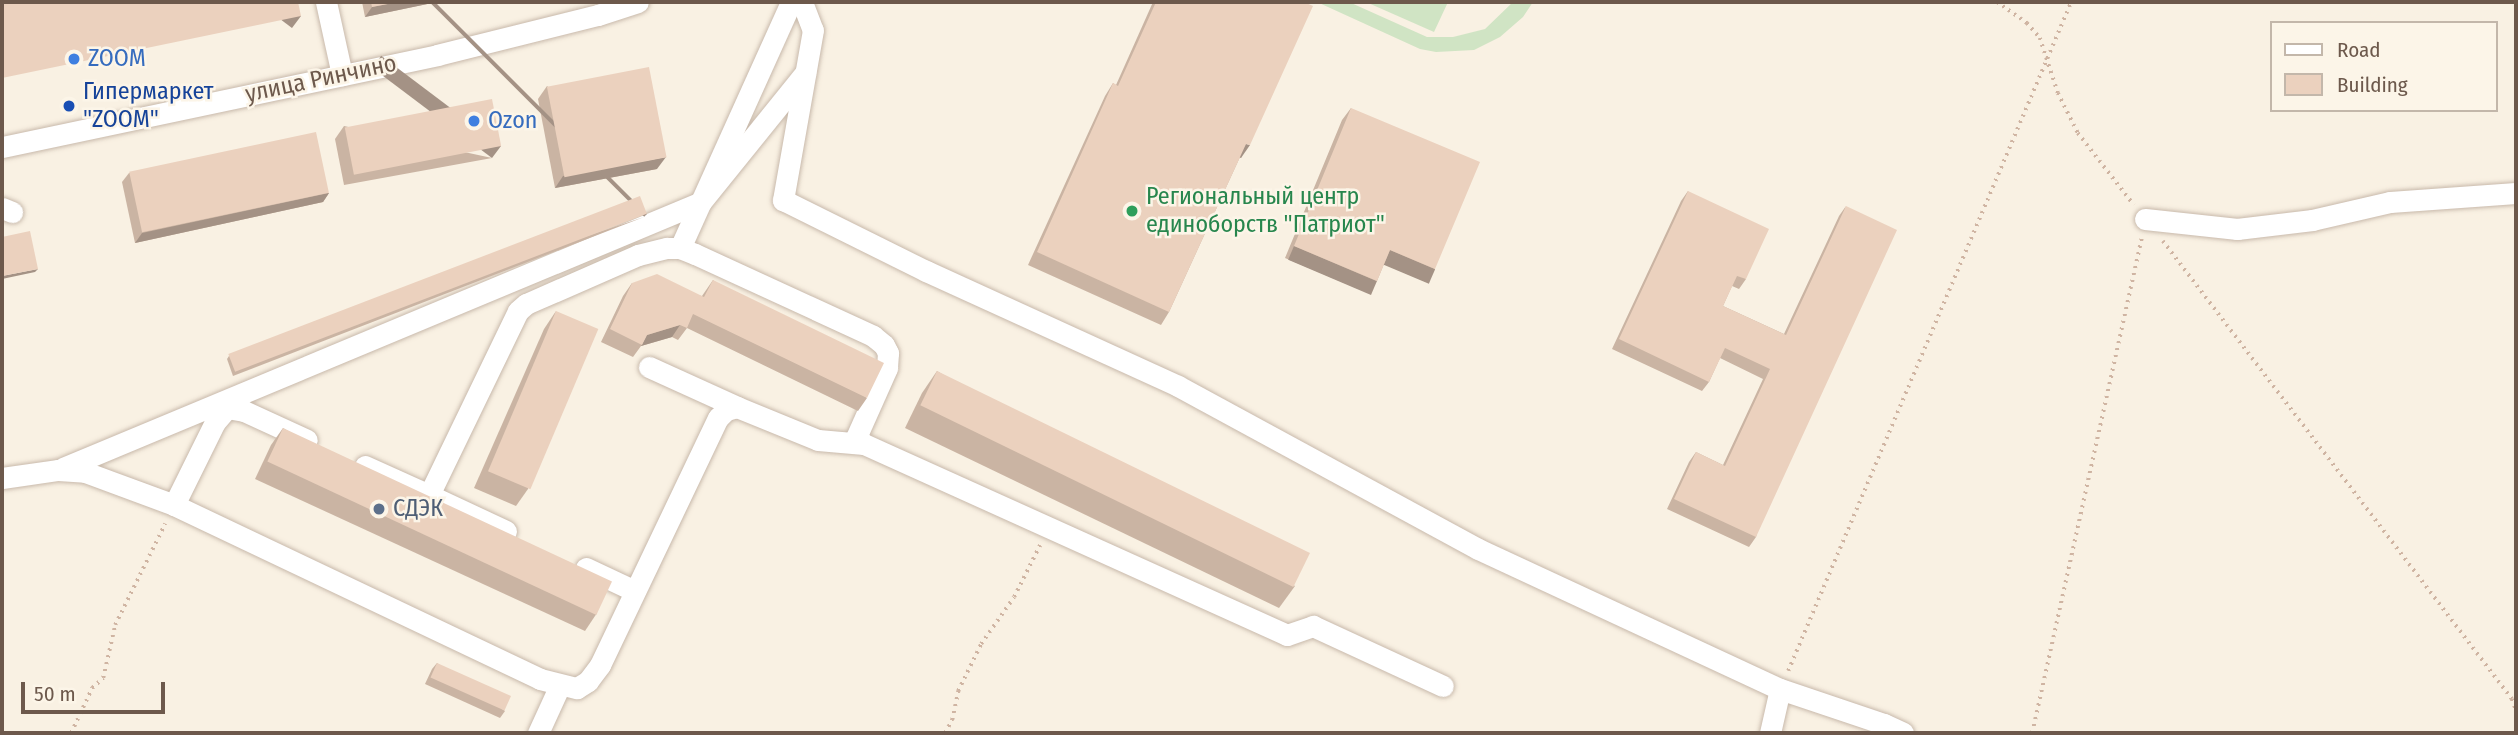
<!DOCTYPE html>
<meta charset="utf-8">
<style>
body{margin:0}
#map{position:relative;width:2518px;height:735px;overflow:hidden;background:#f9f1e3;font-family:"Fira Sans Condensed",sans-serif}
div>[style]{position:absolute}
.green>*{inset:0;background:#d0e4c4}
.path>*{height:3.5px;margin-top:-1.75px;transform-origin:0;background:repeating-linear-gradient(90deg,#cfb4a2 0 2px,transparent 0 7px)}
.roads{filter:drop-shadow(0 0 2px #c8b9ab) drop-shadow(0 0 2px #c8b9ab)}
.minor>*{height:21px;margin:-10.5px;padding:0 10.5px;transform-origin:10.5px;border-radius:10.5px;background:#fff}
.wall>*{inset:0;background:#cab4a3}
.shaded-wall>*{inset:0;background:#a49285;transform-origin:0 0}
.building>*{inset:0;background:#ebd1be;transform-origin:0 0}
.dots>*{width:19px;height:19px;translate:-50% -50%;box-sizing:border-box;border:4px solid #fcf5e8;border-radius:50%}
span{translate:-50% -50%;white-space:nowrap;text-align:center;line-height:1.15;-webkit-text-stroke:5px #fcf5e8;paint-order:stroke}
.shop-label{font-size:24px;color:#366cbe}
.left{translate:0 -50%;text-align:left}
.street-label{font-size:24px;color:#6d594c}
.transit-label{font-size:24px;color:#164399}
.leisure-label{font-size:24px;color:#27864d}
.service-label{font-size:24px;color:#4e5e75}
.frame{position:absolute;inset:0;border:4px solid #6d594c;pointer-events:none}
.legend{position:absolute;left:2270px;top:21px;width:228px;height:91px;box-sizing:border-box;background:#fcf5e8;border:2px solid #c3b7aa;margin:0;padding:9px 12px;list-style:none;font-size:21px;color:#6d594c}
.legend li{display:flex;align-items:center;gap:14px;height:35px}
.legend b{width:35px;border:2px solid #c3b7aa}
.scale{position:absolute;left:21px;top:682px;width:144px;height:32px;box-sizing:border-box;border:4px solid #6d594c;border-top:0;padding-left:9px;font-size:21px;line-height:24px;white-space:nowrap;color:#6d594c;-webkit-text-stroke:5px #fcf5e8;paint-order:stroke}
</style>
<div id="map">
<div class="green">
<i style="clip-path:polygon(1317px 2px,1349px 2px,1427px 37px,1453px 37px,1485px 29px,1513px 2px,1533px 2px,1523px 17px,1500px 37px,1474px 50px,1436px 52px,1420px 49px)"></i>
<i style="clip-path:polygon(1366px 2px,1448px 2px,1434px 32px)"></i>
</div>
<div class="path">
<i style="left:1997px;top:2px;width:37px;rotate:35deg"></i>
<i style="left:2027px;top:23px;width:20px;rotate:49deg"></i>
<i style="left:2040px;top:38px;width:58px;rotate:71.9deg"></i>
<i style="left:2058px;top:93px;width:45px;rotate:63.4deg"></i>
<i style="left:2078px;top:133px;width:91px;rotate:52.1deg"></i>
<i style="left:2163px;top:241px;width:576px;rotate:52.69deg"></i>
<i style="left:2512px;top:699px;width:12px;rotate:70deg"></i>
<i style="left:1788px;top:671px;width:726px;rotate:-67.07deg"></i>
<i style="left:71px;top:733px;width:50px;rotate:-65deg"></i>
<i style="left:92px;top:688px;width:15px;rotate:-42deg"></i>
<i style="left:103px;top:678px;width:54px;rotate:-77.2deg"></i>
<i style="left:115px;top:625px;width:113px;rotate:-63.7deg"></i>
<i style="left:945px;top:733px;width:15px;rotate:-62deg"></i>
<i style="left:952px;top:720px;width:30px;rotate:-78deg"></i>
<i style="left:958px;top:691px;width:52px;rotate:-63.9deg"></i>
<i style="left:981px;top:644px;width:57px;rotate:-54.9deg"></i>
<i style="left:1014px;top:597px;width:58px;rotate:-63.4deg"></i>
<i style="left:2032px;top:733px;width:509px;rotate:-77.52deg"></i>
</div>
<div class="roads">
<div class="minor">
<i style="left:326px;top:2px;width:75px;rotate:77.6deg"></i>
<i style="left:802px;top:2px;width:30px;rotate:69deg"></i>
<i style="left:813px;top:30px;width:173px;rotate:100deg"></i>
<i style="left:783px;top:200px;width:160px;rotate:26.4deg"></i>
<i style="left:926px;top:271px;width:277px;rotate:24.5deg"></i>
<i style="left:1178px;top:386px;width:341px;rotate:28.5deg"></i>
<i style="left:1478px;top:549px;width:333px;rotate:24.9deg"></i>
<i style="left:1780px;top:689px;width:110px;rotate:18.6deg"></i>
<i style="left:1884px;top:724px;width:21px;rotate:25deg"></i>
<i style="left:2px;top:147px;width:445px;rotate:-11.9deg"></i>
<i style="left:437px;top:55px;width:166px;rotate:-14deg"></i>
<i style="left:598px;top:15px;width:42px;rotate:-18deg"></i>
<i style="left:2px;top:208px;width:11px;rotate:22deg"></i>
<i style="left:2145px;top:219px;width:93px;rotate:6.2deg"></i>
<i style="left:2237px;top:229px;width:76px;rotate:-6.8deg"></i>
<i style="left:2312px;top:220px;width:80px;rotate:-13deg"></i>
<i style="left:2390px;top:202px;width:126px;rotate:-4.1deg"></i>
<i style="left:680px;top:248px;width:270px;rotate:-65.7deg"></i>
<i style="left:649px;top:367px;width:97px;rotate:24.4deg"></i>
<i style="left:365px;top:466px;width:70px;rotate:24.4deg"></i>
<i style="left:429px;top:495px;width:204px;rotate:-64.2deg"></i>
<i style="left:518px;top:311px;width:11px;rotate:-41deg"></i>
<i style="left:526px;top:304px;width:122px;rotate:-23.6deg"></i>
<i style="left:638px;top:255px;width:30px;rotate:-14deg"></i>
<i style="left:667px;top:248px;width:13px"></i>
<i style="left:680px;top:248px;width:16px;rotate:22deg"></i>
<i style="left:695px;top:254px;width:196px;rotate:24.7deg"></i>
<i style="left:873px;top:336px;width:14px;rotate:39deg"></i>
<i style="left:884px;top:345px;width:9px;rotate:63deg"></i>
<i style="left:888px;top:353px;width:15px;rotate:94deg"></i>
<i style="left:887px;top:368px;width:81px;rotate:114deg"></i>
<i style="left:63px;top:468px;width:691px;rotate:-22.63deg"></i>
<i style="left:701px;top:202px;width:166px;rotate:-51.1deg"></i>
<i style="left:2px;top:478px;width:57px;rotate:-8.1deg"></i>
<i style="left:58px;top:470px;width:27px;rotate:4deg"></i>
<i style="left:85px;top:472px;width:95px;rotate:20.3deg"></i>
<i style="left:174px;top:505px;width:405px;rotate:25.4deg"></i>
<i style="left:540px;top:679px;width:38px;rotate:14deg"></i>
<i style="left:577px;top:688px;width:13px;rotate:-32deg"></i>
<i style="left:588px;top:681px;width:20px;rotate:-53deg"></i>
<i style="left:600px;top:665px;width:274px;rotate:-64.5deg"></i>
<i style="left:718px;top:418px;width:11px;rotate:-45deg"></i>
<i style="left:726px;top:410px;width:11px;rotate:-15deg"></i>
<i style="left:737px;top:407px;width:87px;rotate:22.2deg"></i>
<i style="left:818px;top:440px;width:46px;rotate:5deg"></i>
<i style="left:864px;top:444px;width:464px;rotate:24.3deg"></i>
<i style="left:1287px;top:635px;width:28px;rotate:-19deg"></i>
<i style="left:1313px;top:626px;width:143px;rotate:24.8deg"></i>
<i style="left:429px;top:495px;width:85px;rotate:25.1deg"></i>
<i style="left:174px;top:505px;width:93px;rotate:-63.7deg"></i>
<i style="left:215px;top:422px;width:18px;rotate:-49deg"></i>
<i style="left:227px;top:408px;width:17px;rotate:10deg"></i>
<i style="left:244px;top:411px;width:69px;rotate:24.7deg"></i>
<i style="left:586px;top:568px;width:54px;rotate:25.1deg"></i>
<i style="left:538px;top:733px;width:53px;rotate:-65.4deg"></i>
<i style="left:1770px;top:733px;width:45px;rotate:-77.2deg"></i>
</div>
</div>
<div class="wall">
<i style="clip-path:polygon(362px 2px,437px 2px,365px 17px)"></i>
<i style="clip-path:polygon(1153px 2px,1304px 2px,1241px 158px,1240px 157px,1169px 312px,1161px 325px,1028px 265px,1105px 96px,1113px 83px,1116px 85px)"></i>
<i style="clip-path:polygon(547px 86px,657px 169px,555px 188px,538px 99px)"></i>
<i style="clip-path:polygon(1351px 108px,1435px 269px,1426px 282px,1384px 264px,1377px 281px,1368px 293px,1285px 258px,1342px 120px)"></i>
<i style="clip-path:polygon(344px 126px,492px 158px,344px 185px,335px 139px)"></i>
<i style="clip-path:polygon(129px 173px,329px 193px,323px 202px,135px 243px,122px 182px)"></i>
<i style="clip-path:polygon(1688px 191px,1746px 279px,1739px 289px,1732px 286px,1723px 306px,1784px 334px,1839px 216px,1846px 206px,1756px 537px,1749px 547px,1667px 509px,1689px 462px,1696px 452px,1723px 465px,1763px 379px,1720px 358px,1709px 382px,1702px 391px,1612px 349px,1681px 201px)"></i>
<i style="clip-path:polygon(644px 217px,233px 376px,227px 359px,229px 356px)"></i>
<i style="clip-path:polygon(713px 280px,867px 398px,858px 411px,687px 328px,678px 340px,672px 337px,641px 346px,633px 357px,601px 342px,623px 296px,632px 283px,702px 296px)"></i>
<i style="clip-path:polygon(556px 311px,528px 489px,516px 506px,474px 488px,544px 329px)"></i>
<i style="clip-path:polygon(937px 371px,1295px 586px,1279px 608px,905px 428px,922px 393px)"></i>
<i style="clip-path:polygon(283px 428px,597px 613px,585px 631px,255px 479px,271px 445px)"></i>
<i style="clip-path:polygon(437px 663px,505px 711px,500px 718px,425px 684px,432px 669px)"></i>
</div>
<div class="shaded-wall">
<i style="clip-path:polygon(398px 2px,437px 2px,365px 17px,372px 7px)"></i>
<i style="left:301px;top:16px;width:15px;height:305px;rotate:127deg"></i>
<i style="clip-path:polygon(1246px 144px,1250px 145px,1241px 158px,1237px 156px)"></i>
<i style="left:501px;top:146px;width:15px;height:150px;rotate:127deg"></i>
<i style="clip-path:polygon(666px 157px,657px 169px,555px 188px,563px 176px)"></i>
<i style="clip-path:polygon(329px 193px,323px 202px,135px 243px,142px 233px)"></i>
<i style="left:647px;top:214px;width:4px;height:441px;rotate:135deg"></i>
<i style="left:1294px;top:246px;width:90px;height:15px;rotate:23deg"></i>
<i style="left:1390px;top:250px;width:49px;height:16px;rotate:23deg"></i>
<i style="clip-path:polygon(38px 269px,35px 272px,2px 279px,2px 276px)"></i>
<i style="clip-path:polygon(680px 325px,672px 337px,641px 346px,647px 335px)"></i>
</div>
<div class="building">
<i style="clip-path:polygon(2px 2px,298px 2px,301px 16px,2px 78px)"></i>
<i style="clip-path:polygon(371px 2px,398px 2px,372px 7px)"></i>
<i style="clip-path:polygon(1156px 2px,1304px 2px,1313px 6px,1250px 145px,1246px 144px,1169px 312px,1037px 252px,1113px 83px,1118px 86px)"></i>
<i style="left:649px;top:67px;width:92px;height:104px;rotate:79deg"></i>
<i style="left:492px;top:99px;width:48px;height:150px;rotate:79deg"></i>
<i style="clip-path:polygon(1351px 108px,1480px 162px,1435px 269px,1390px 250px,1377px 281px,1294px 246px)"></i>
<i style="left:316px;top:132px;width:62px;height:191px;rotate:78deg"></i>
<i style="clip-path:polygon(1688px 191px,1769px 229px,1746px 279px,1737px 276px,1723px 306px,1786px 335px,1846px 206px,1897px 230px,1756px 537px,1674px 499px,1696px 452px,1725px 466px,1770px 369px,1725px 348px,1709px 382px,1619px 339px)"></i>
<i style="left:640px;top:196px;width:19px;height:441px;rotate:69deg"></i>
<i style="clip-path:polygon(30px 231px,38px 269px,2px 276px,2px 237px)"></i>
<i style="clip-path:polygon(657px 274px,704px 297px,713px 280px,884px 363px,867px 398px,693px 314px,687px 328px,680px 325px,647px 335px,642px 345px,610px 329px,632px 283px)"></i>
<i style="left:556px;top:311px;width:46px;height:174px;rotate:23deg"></i>
<i style="left:937px;top:371px;width:415px;height:38px;rotate:26deg"></i>
<i style="left:283px;top:428px;width:363px;height:37px;rotate:25deg"></i>
<i style="left:437px;top:663px;width:81px;height:16px;rotate:24deg"></i>
</div>
<div class="dots">
<i style="left:74px;top:59px;background:#3f7fe0"></i>
<i style="left:69px;top:106px;background:#1a4fb4"></i>
<i style="left:474px;top:121px;background:#3f7fe0"></i>
<i style="left:1132px;top:211px;background:#2e9e5b"></i>
<i style="left:379px;top:509px;background:#5c6f8a"></i>
</div>
<div class="shop-label">
<span class="left" style="left:88px;top:59px">ZOOM</span>
<span class="left" style="left:488px;top:121px">Ozon</span>
</div>
<div class="street-label">
<span style="left:321px;top:79px;rotate:-12deg">улица Ринчино</span>
</div>
<div class="transit-label">
<span class="left" style="left:83px;top:106px">Гипермаркет<br>"ZOOM"</span>
</div>
<div class="leisure-label">
<span class="left" style="left:1146px;top:211px">Региональный центр<br>единоборств "Патриот"</span>
</div>
<div class="service-label">
<span class="left" style="left:393px;top:509px">СДЭК</span>
</div>
<div class="frame"></div>
<ul class="legend">
<li><b style="height:9px;background:#fff"></b>Road</li>
<li><b style="height:19px;background:#ebd1be"></b>Building</li>
</ul>
<div class="scale">50 m</div>
</div>
